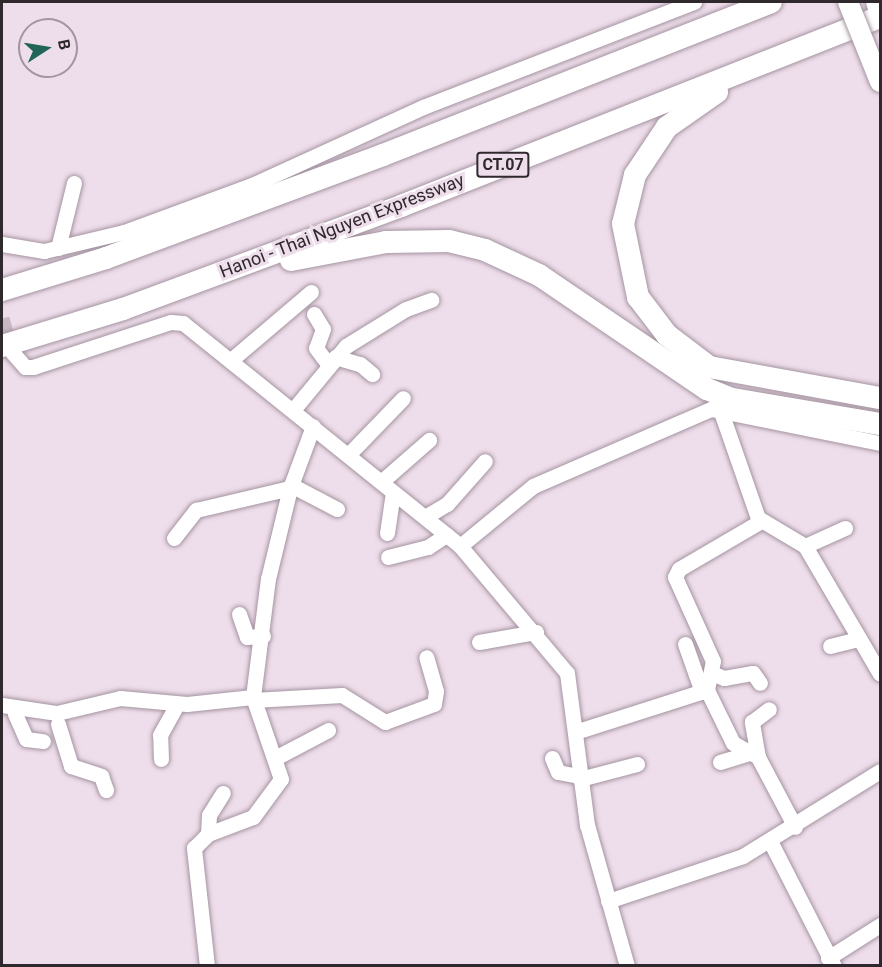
<!DOCTYPE html>
<style>
body{margin:0}
#map{position:relative;width:882px;height:967px;overflow:hidden;background:#eeddea;font-family:Roboto,sans-serif}
div>[style]{position:absolute}
.minor-tunnel>*{height:15px;margin-top:-7.5px;transform-origin:0;background:repeating-linear-gradient(90deg,#c8b9c4 0 15px,transparent 0 23px)}
.roads{filter:drop-shadow(0 0 2px #a494a1) drop-shadow(0 0 2px #a494a1)}
.minor>*{height:15px;margin:-7.5px;padding:0 7.5px;transform-origin:7.5px;border-radius:7.5px;background:#fff}
.major>*{height:20px;margin:-10px;padding:0 10px;transform-origin:10px;border-radius:10px;background:#fff}
.highway>*{height:22px;margin:-11px;padding:0 11px;transform-origin:11px;border-radius:11px;background:#fff}
.bridges{filter:drop-shadow(0 0 2px #a494a1) drop-shadow(0 0 2px #a494a1)}
.major-bridge>*{height:20px;margin:-10px;padding:0 10px;transform-origin:10px;border-radius:10px;background:#fff}
span{translate:-50% -50%;white-space:nowrap;text-align:center;line-height:1.15;-webkit-text-stroke:6px #eeddea;paint-order:stroke}
.shield-label span{padding:2px 4px;background:#eeddea;border:2px solid;border-radius:4px;-webkit-text-stroke-width:0}
.shield-label{font-size:16px;color:#2f292e;font-weight:700}
.street-label{font-size:18px;color:#2f292e}
.frame{position:absolute;inset:0;border:3px solid #2f292e;pointer-events:none}
.north{position:absolute;left:18px;top:18px;width:60px;height:60px;box-sizing:border-box;background:#eeddea;border:2px solid #a2959f;border-radius:50%;rotate:78deg;font-size:16px;font-weight:700;line-height:24px;text-align:center;color:#2f292e}
.north::after{content:'';display:block;margin:auto;width:21px;height:27px;background:#206557;clip-path:polygon(50% 0,100% 100%,50% 72%,0 100%)}
</style>
<div id="map">
<div class="minor-tunnel">
<i style="left:2px;top:318px;width:35px;rotate:74deg"></i>
</div>
<div class="roads">
<div class="minor">
<i style="left:2px;top:244px;width:43px;rotate:9.5deg"></i>
<i style="left:44px;top:251px;width:82px;rotate:-13.4deg"></i>
<i style="left:124px;top:232px;width:136px;rotate:-20.2deg"></i>
<i style="left:252px;top:185px;width:188px;rotate:-24.5deg"></i>
<i style="left:423px;top:107px;width:291px;rotate:-21.2deg"></i>
<i style="left:58px;top:248px;width:67px;rotate:-76.2deg"></i>
<i style="left:314px;top:314px;width:17px;rotate:59deg"></i>
<i style="left:323px;top:329px;width:20px;rotate:110deg"></i>
<i style="left:316px;top:348px;width:20px;rotate:53deg"></i>
<i style="left:12px;top:352px;width:20px;rotate:49deg"></i>
<i style="left:25px;top:367px;width:8px"></i>
<i style="left:33px;top:367px;width:145px;rotate:-18.1deg"></i>
<i style="left:171px;top:322px;width:12px;rotate:5deg"></i>
<i style="left:183px;top:323px;width:356px;rotate:38.8deg"></i>
<i style="left:335px;top:357px;width:26px;rotate:16deg"></i>
<i style="left:360px;top:364px;width:16px;rotate:40deg"></i>
<i style="left:231px;top:360px;width:105px;rotate:-40.4deg"></i>
<i style="left:720px;top:409px;width:115px;rotate:70.8deg"></i>
<i style="left:758px;top:518px;width:55px;rotate:30.8deg"></i>
<i style="left:805px;top:546px;width:148px;rotate:59.6deg"></i>
<i style="left:293px;top:410px;width:83px;rotate:-50.4deg"></i>
<i style="left:346px;top:346px;width:70px;rotate:-31.7deg"></i>
<i style="left:406px;top:309px;width:27px;rotate:-20deg"></i>
<i style="left:348px;top:455px;width:79px;rotate:-46deg"></i>
<i style="left:381px;top:482px;width:64px;rotate:-41.2deg"></i>
<i style="left:291px;top:485px;width:52px;rotate:27.6deg"></i>
<i style="left:425px;top:517px;width:26px;rotate:-31deg"></i>
<i style="left:447px;top:504px;width:57px;rotate:-48.5deg"></i>
<i style="left:761px;top:521px;width:95px;rotate:149.7deg"></i>
<i style="left:679px;top:569px;width:9px;rotate:117deg"></i>
<i style="left:675px;top:577px;width:92px;rotate:65.7deg"></i>
<i style="left:713px;top:661px;width:30px;rotate:102deg"></i>
<i style="left:707px;top:690px;width:59px;rotate:63.9deg"></i>
<i style="left:733px;top:743px;width:29px;rotate:29deg"></i>
<i style="left:758px;top:757px;width:79px;rotate:62.1deg"></i>
<i style="left:387px;top:533px;width:41px;rotate:-81.7deg"></i>
<i style="left:174px;top:538px;width:36px;rotate:-52deg"></i>
<i style="left:196px;top:510px;width:97px;rotate:-13.2deg"></i>
<i style="left:805px;top:546px;width:44px;rotate:-24.2deg"></i>
<i style="left:388px;top:557px;width:41px;rotate:-14deg"></i>
<i style="left:428px;top:547px;width:22px;rotate:-34deg"></i>
<i style="left:239px;top:614px;width:24px;rotate:71deg"></i>
<i style="left:247px;top:637px;width:16px;rotate:-4deg"></i>
<i style="left:479px;top:642px;width:58px;rotate:-10deg"></i>
<i style="left:685px;top:644px;width:51px;rotate:70.5deg"></i>
<i style="left:830px;top:646px;width:30px;rotate:-14deg"></i>
<i style="left:712px;top:673px;width:13px;rotate:23deg"></i>
<i style="left:724px;top:678px;width:29px;rotate:-10deg"></i>
<i style="left:753px;top:673px;width:12px;rotate:55deg"></i>
<i style="left:253px;top:700px;width:89px;rotate:-3.2deg"></i>
<i style="left:342px;top:695px;width:51px;rotate:32.1deg"></i>
<i style="left:385px;top:722px;width:52px;rotate:-20.2deg"></i>
<i style="left:434px;top:704px;width:13px;rotate:-81deg"></i>
<i style="left:436px;top:691px;width:35px;rotate:-106deg"></i>
<i style="left:2px;top:705px;width:56px;rotate:8.3deg"></i>
<i style="left:57px;top:713px;width:65px;rotate:-13.4deg"></i>
<i style="left:120px;top:698px;width:67px;rotate:5.1deg"></i>
<i style="left:187px;top:704px;width:66px;rotate:-6.1deg"></i>
<i style="left:15px;top:714px;width:27px;rotate:66deg"></i>
<i style="left:26px;top:739px;width:17px;rotate:7deg"></i>
<i style="left:58px;top:724px;width:44px;rotate:72.8deg"></i>
<i style="left:71px;top:766px;width:32px;rotate:18deg"></i>
<i style="left:101px;top:776px;width:15px;rotate:70deg"></i>
<i style="left:575px;top:732px;width:139px;rotate:-17.7deg"></i>
<i style="left:758px;top:757px;width:36px;rotate:-100deg"></i>
<i style="left:752px;top:722px;width:21px;rotate:-37deg"></i>
<i style="left:275px;top:758px;width:60px;rotate:-27.8deg"></i>
<i style="left:552px;top:758px;width:15px;rotate:67deg"></i>
<i style="left:558px;top:772px;width:21px;rotate:11deg"></i>
<i style="left:161px;top:759px;width:24px;rotate:-92deg"></i>
<i style="left:160px;top:735px;width:35px;rotate:-61deg"></i>
<i style="left:720px;top:762px;width:27px;rotate:-17deg"></i>
<i style="left:580px;top:779px;width:59px;rotate:-14.7deg"></i>
<i style="left:208px;top:834px;width:19px;rotate:-87deg"></i>
<i style="left:209px;top:815px;width:26px;rotate:-58deg"></i>
<i style="left:770px;top:841px;width:140px;rotate:62.9deg"></i>
<i style="left:608px;top:901px;width:142px;rotate:-18.4deg"></i>
<i style="left:743px;top:856px;width:161px;rotate:-31.8deg"></i>
<i style="left:828px;top:958px;width:62px;rotate:-32.4deg"></i>
<i style="left:207px;top:966px;width:119px;rotate:-96.3deg"></i>
<i style="left:194px;top:848px;width:20px;rotate:-45deg"></i>
<i style="left:208px;top:834px;width:48px;rotate:-20.7deg"></i>
<i style="left:253px;top:817px;width:47px;rotate:-53.6deg"></i>
<i style="left:281px;top:779px;width:87px;rotate:-108.9deg"></i>
<i style="left:253px;top:697px;width:119px;rotate:-82.8deg"></i>
<i style="left:268px;top:579px;width:94px;rotate:-76.4deg"></i>
<i style="left:290px;top:488px;width:66px;rotate:-69.6deg"></i>
<i style="left:627px;top:966px;width:147px;rotate:-105.8deg"></i>
<i style="left:587px;top:825px;width:153px;rotate:-97.5deg"></i>
<i style="left:567px;top:673px;width:166px;rotate:-130.1deg"></i>
<i style="left:460px;top:546px;width:94px;rotate:-39.4deg"></i>
<i style="left:533px;top:486px;width:194px;rotate:-23.4deg"></i>
<i style="left:711px;top:409px;width:172px;rotate:11.4deg"></i>
</div>
<div class="major">
<i style="left:876px;top:2px;width:13px;rotate:72deg"></i>
</div>
<div class="highway">
<i style="left:717px;top:92px;width:61px;rotate:145deg"></i>
<i style="left:667px;top:127px;width:58px;rotate:123.7deg"></i>
<i style="left:635px;top:175px;width:50px;rotate:103.8deg"></i>
<i style="left:623px;top:224px;width:75px;rotate:78.4deg"></i>
<i style="left:638px;top:297px;width:48px;rotate:52.7deg"></i>
<i style="left:667px;top:335px;width:53px;rotate:37.3deg"></i>
<i style="left:709px;top:367px;width:174px;rotate:10.3deg"></i>
<i style="left:291px;top:260px;width:97px;rotate:-10.7deg"></i>
<i style="left:386px;top:242px;width:63px;rotate:-0.9deg"></i>
<i style="left:449px;top:241px;width:37px;rotate:14deg"></i>
<i style="left:485px;top:250px;width:60px;rotate:24.8deg"></i>
<i style="left:539px;top:275px;width:203px;rotate:34.2deg"></i>
<i style="left:707px;top:389px;width:27px;rotate:22deg"></i>
<i style="left:732px;top:399px;width:150px;rotate:9.6deg"></i>
<i style="left:2px;top:290px;width:109px;rotate:-17.1deg"></i>
<i style="left:106px;top:258px;width:296px;rotate:-20.4deg"></i>
<i style="left:383px;top:155px;width:417px;rotate:-21.5deg"></i>
<i style="left:2px;top:346px;width:127px;rotate:-17deg"></i>
<i style="left:123px;top:309px;width:296px;rotate:-20.3deg"></i>
<i style="left:401px;top:206px;width:515px;rotate:-21.53deg"></i>
</div>
</div>
<div class="bridges">
<div class="major-bridge">
<i style="left:848px;top:2px;width:86px;rotate:68.2deg"></i>
</div>
</div>
<div class="shield-label">
<span style="left:503px;top:165px">CT.07</span>
</div>
<div class="street-label">
<span style="left:342px;top:226px;rotate:-21deg">Hanoi - Thai Nguyen Expressway</span>
</div>
<div class="frame"></div>
<div class="north">B</div>
</div>
